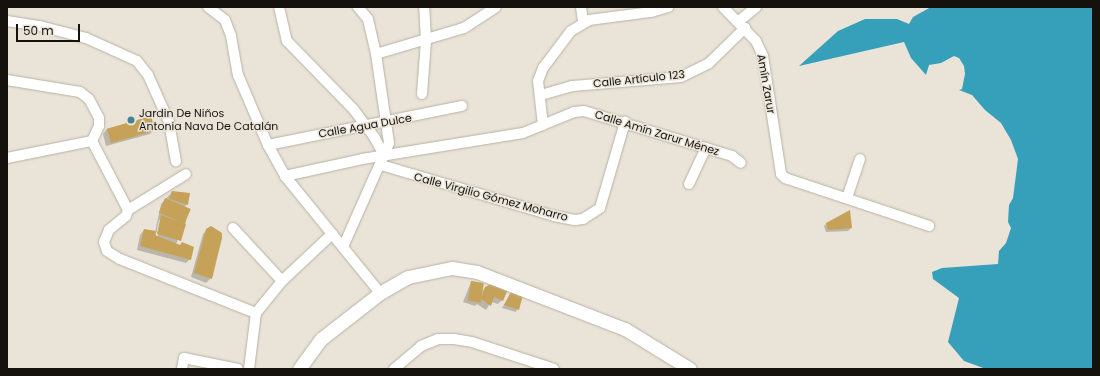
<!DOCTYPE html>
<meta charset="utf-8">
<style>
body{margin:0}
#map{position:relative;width:1100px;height:376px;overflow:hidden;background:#eae4d8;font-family:Poppins,sans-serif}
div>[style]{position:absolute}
.water>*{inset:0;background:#36a0bb}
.shadow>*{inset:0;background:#0003}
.building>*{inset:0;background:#c5a258;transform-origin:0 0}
.roads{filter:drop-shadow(0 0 1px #b7b1a5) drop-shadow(0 0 1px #b7b1a5)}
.minor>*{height:10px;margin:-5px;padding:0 5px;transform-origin:5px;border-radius:5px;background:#fff}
.tertiary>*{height:13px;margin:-6.5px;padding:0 6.5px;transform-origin:6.5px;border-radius:6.5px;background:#fff}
.dots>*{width:11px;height:11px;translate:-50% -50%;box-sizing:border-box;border:2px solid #eae4d8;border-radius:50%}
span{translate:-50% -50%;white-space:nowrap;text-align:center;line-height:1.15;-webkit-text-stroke:3px #eae4d8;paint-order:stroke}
.street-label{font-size:11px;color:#15120e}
.poi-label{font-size:11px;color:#15120e}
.left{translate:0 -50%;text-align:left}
.frame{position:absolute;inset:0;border:8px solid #15120e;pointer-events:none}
.scale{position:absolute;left:16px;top:24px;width:64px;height:18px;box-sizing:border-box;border:2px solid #15120e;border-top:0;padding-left:5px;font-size:12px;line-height:14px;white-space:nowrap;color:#15120e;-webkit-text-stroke:3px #eae4d8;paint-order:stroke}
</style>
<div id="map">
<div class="water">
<i style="clip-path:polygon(931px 7px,1093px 7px,1093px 369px,986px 369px,964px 361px,948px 342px,959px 298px,933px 279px,932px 272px,942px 268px,998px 264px,999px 251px,1006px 243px,1011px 228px,1008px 222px,1009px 205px,1013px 198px,1018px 159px,1011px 140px,1001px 123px,985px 110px,972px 95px,959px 90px,962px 89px,965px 74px,964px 66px,959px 58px,954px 56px,941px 63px,929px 65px,926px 75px,911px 58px,904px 42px,799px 66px,838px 31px,865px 19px,897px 19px,909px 24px,913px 17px)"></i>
</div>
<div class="shadow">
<i style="clip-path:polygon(107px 129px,154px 129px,150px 134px,106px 146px,103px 134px)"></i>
<i style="clip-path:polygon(evenodd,172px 192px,187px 204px,185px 207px,186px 222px,176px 244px,190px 259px,186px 263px,137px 250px,140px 235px,144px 230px,155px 232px,161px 204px,172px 192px,159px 220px,161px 220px,157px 239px,155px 239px,159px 220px)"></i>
<i style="clip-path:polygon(827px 223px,851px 228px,848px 231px,826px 232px,824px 226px)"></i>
<i style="clip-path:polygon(207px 230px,211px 278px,206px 283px,191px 277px,203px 234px)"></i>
<i style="clip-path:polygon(471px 282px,480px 293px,485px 288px,502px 300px,498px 304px,491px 302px,486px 310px,477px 304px,475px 306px,463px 302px)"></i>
<i style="clip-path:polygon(512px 291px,522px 296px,516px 312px,502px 308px)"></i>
</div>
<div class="building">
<i style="left:151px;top:116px;width:15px;height:46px;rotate:74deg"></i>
<i style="clip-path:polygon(172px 191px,190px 193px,188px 205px,169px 199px)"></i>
<i style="left:165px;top:198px;width:28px;height:16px;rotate:23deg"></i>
<i style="clip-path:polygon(850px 210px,852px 228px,828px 230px,826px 223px)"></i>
<i style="clip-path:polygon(161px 215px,186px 224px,181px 241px,157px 234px)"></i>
<i style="clip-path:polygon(211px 226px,222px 233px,222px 238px,212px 279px,194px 273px,206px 229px)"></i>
<i style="clip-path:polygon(144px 229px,156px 231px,155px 235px,180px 245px,182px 242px,194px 247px,191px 260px,140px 246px)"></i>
<i style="left:471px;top:281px;width:13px;height:20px;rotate:9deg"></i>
<i style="clip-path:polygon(495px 282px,508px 289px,503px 301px,494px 297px,491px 306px,481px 299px,485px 287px)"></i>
<i style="clip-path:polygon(512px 290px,523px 295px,519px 310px,504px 305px)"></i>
</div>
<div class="roads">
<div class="minor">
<i style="left:208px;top:7px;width:21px;rotate:37deg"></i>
<i style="left:225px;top:20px;width:17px;rotate:69deg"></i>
<i style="left:231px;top:36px;width:40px;rotate:80deg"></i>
<i style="left:238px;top:75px;width:76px;rotate:66.8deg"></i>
<i style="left:268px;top:145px;width:35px;rotate:61deg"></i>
<i style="left:285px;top:176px;width:151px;rotate:50.9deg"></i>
<i style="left:279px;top:7px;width:35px;rotate:77deg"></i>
<i style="left:287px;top:41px;width:96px;rotate:45.8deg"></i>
<i style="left:354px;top:110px;width:34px;rotate:53deg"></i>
<i style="left:374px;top:137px;width:21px;rotate:61deg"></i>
<i style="left:581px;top:7px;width:15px;rotate:82deg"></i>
<i style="left:723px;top:7px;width:47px;rotate:45.9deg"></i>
<i style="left:756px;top:41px;width:17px;rotate:65deg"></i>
<i style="left:763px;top:56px;width:119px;rotate:81.3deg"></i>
<i style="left:781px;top:174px;width:6px;rotate:45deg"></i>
<i style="left:785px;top:178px;width:152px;rotate:18.4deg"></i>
<i style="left:7px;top:21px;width:33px;rotate:9deg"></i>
<i style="left:40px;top:26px;width:48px;rotate:14.6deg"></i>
<i style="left:86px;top:38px;width:56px;rotate:24.3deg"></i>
<i style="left:137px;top:61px;width:18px;rotate:52deg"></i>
<i style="left:148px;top:75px;width:51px;rotate:65.9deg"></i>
<i style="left:169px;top:122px;width:40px;rotate:80deg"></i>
<i style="left:739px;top:21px;width:22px;rotate:-39deg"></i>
<i style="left:376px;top:54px;width:92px;rotate:-16.5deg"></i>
<i style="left:464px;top:28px;width:38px;rotate:-33deg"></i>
<i style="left:7px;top:80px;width:74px;rotate:9.3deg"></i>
<i style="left:80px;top:92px;width:11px;rotate:38deg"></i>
<i style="left:89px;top:99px;width:21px;rotate:62deg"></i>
<i style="left:99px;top:118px;width:8px;rotate:90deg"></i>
<i style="left:99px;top:126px;width:17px;rotate:115deg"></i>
<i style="left:422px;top:94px;width:53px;rotate:-85.7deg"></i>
<i style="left:426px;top:41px;width:34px;rotate:-93deg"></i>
<i style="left:541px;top:95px;width:33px;rotate:-16deg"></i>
<i style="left:573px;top:86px;width:108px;rotate:-4.8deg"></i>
<i style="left:681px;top:77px;width:30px;rotate:-26deg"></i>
<i style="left:708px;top:64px;width:52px;rotate:-44.2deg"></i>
<i style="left:543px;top:125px;width:44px;rotate:-96.5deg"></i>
<i style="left:538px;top:81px;width:14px;rotate:-69deg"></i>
<i style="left:543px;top:68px;width:46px;rotate:-52.9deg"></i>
<i style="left:571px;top:31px;width:21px;rotate:-31deg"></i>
<i style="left:589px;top:20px;width:63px;rotate:-7.4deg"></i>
<i style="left:651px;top:12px;width:18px;rotate:-16deg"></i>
<i style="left:92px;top:141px;width:78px;rotate:62.4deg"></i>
<i style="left:128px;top:210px;width:6px;rotate:108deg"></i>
<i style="left:126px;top:216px;width:22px;rotate:141deg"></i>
<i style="left:109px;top:230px;width:13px;rotate:113deg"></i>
<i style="left:104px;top:242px;width:9px;rotate:72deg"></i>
<i style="left:107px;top:251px;width:15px;rotate:32deg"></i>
<i style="left:120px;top:259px;width:146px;rotate:21.7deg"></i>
<i style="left:268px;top:145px;width:198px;rotate:-11.4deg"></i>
<i style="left:7px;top:158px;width:87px;rotate:-11.3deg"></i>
<i style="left:381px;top:165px;width:180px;rotate:16.4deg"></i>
<i style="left:554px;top:216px;width:21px;rotate:11deg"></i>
<i style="left:575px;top:220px;width:8px;rotate:-7deg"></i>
<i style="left:583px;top:219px;width:20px;rotate:-33deg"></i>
<i style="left:600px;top:208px;width:90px;rotate:-73.8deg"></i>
<i style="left:285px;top:176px;width:79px;rotate:-12.4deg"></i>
<i style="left:362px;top:159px;width:163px;rotate:-9.2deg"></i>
<i style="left:523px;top:133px;width:55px;rotate:-22.4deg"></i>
<i style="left:574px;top:112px;width:10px;rotate:-6deg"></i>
<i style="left:584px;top:111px;width:155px;rotate:16.9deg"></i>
<i style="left:732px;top:156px;width:11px;rotate:38deg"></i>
<i style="left:689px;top:184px;width:40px;rotate:-65deg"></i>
<i style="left:847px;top:198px;width:41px;rotate:-71.6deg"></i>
<i style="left:128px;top:210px;width:68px;rotate:-31.8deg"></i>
<i style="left:233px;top:228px;width:72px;rotate:47.2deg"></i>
<i style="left:343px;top:247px;width:114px;rotate:-66.1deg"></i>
<i style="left:389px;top:143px;width:90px;rotate:-98.3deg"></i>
<i style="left:376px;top:54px;width:36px;rotate:-103deg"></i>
<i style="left:368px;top:19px;width:16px;rotate:-130deg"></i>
<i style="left:182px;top:369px;width:11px;rotate:-80deg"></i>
<i style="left:184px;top:358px;width:55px;rotate:11.5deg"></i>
<i style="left:249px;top:369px;width:56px;rotate:-82.9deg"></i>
<i style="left:256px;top:313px;width:41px;rotate:-50.9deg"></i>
<i style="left:282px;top:281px;width:69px;rotate:-43.2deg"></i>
<i style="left:394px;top:369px;width:35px;rotate:-40deg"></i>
<i style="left:421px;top:346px;width:18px;rotate:-22deg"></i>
<i style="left:438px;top:339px;width:16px"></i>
<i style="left:454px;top:339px;width:18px;rotate:9deg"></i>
<i style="left:472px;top:342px;width:86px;rotate:18.2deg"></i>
</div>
<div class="tertiary">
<i style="left:299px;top:369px;width:37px;rotate:-54deg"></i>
<i style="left:321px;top:339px;width:75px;rotate:-37.9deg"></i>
<i style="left:380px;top:293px;width:32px;rotate:-30deg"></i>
<i style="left:408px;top:277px;width:45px;rotate:-11.6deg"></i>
<i style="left:452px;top:268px;width:25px;rotate:9deg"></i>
<i style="left:477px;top:272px;width:159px;rotate:21.1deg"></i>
<i style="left:625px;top:329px;width:76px;rotate:31.6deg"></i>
</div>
</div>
<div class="dots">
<i style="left:131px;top:120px;background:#448597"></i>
</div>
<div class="street-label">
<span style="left:639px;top:79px;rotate:-6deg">Calle Artículo 123</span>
<span style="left:766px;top:84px;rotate:80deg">Amín Zarur</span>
<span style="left:365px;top:126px;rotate:-10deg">Calle Agua Dulce</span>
<span style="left:657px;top:133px;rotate:17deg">Calle Amín Zarur Ménez</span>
<span style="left:491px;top:197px;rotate:15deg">Calle Virgilio Gómez Moharro</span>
</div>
<div class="poi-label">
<span class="left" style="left:139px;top:120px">Jardin De Niños<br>Antonia Nava De Catalán</span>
</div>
<div class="frame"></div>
<div class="scale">50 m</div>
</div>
